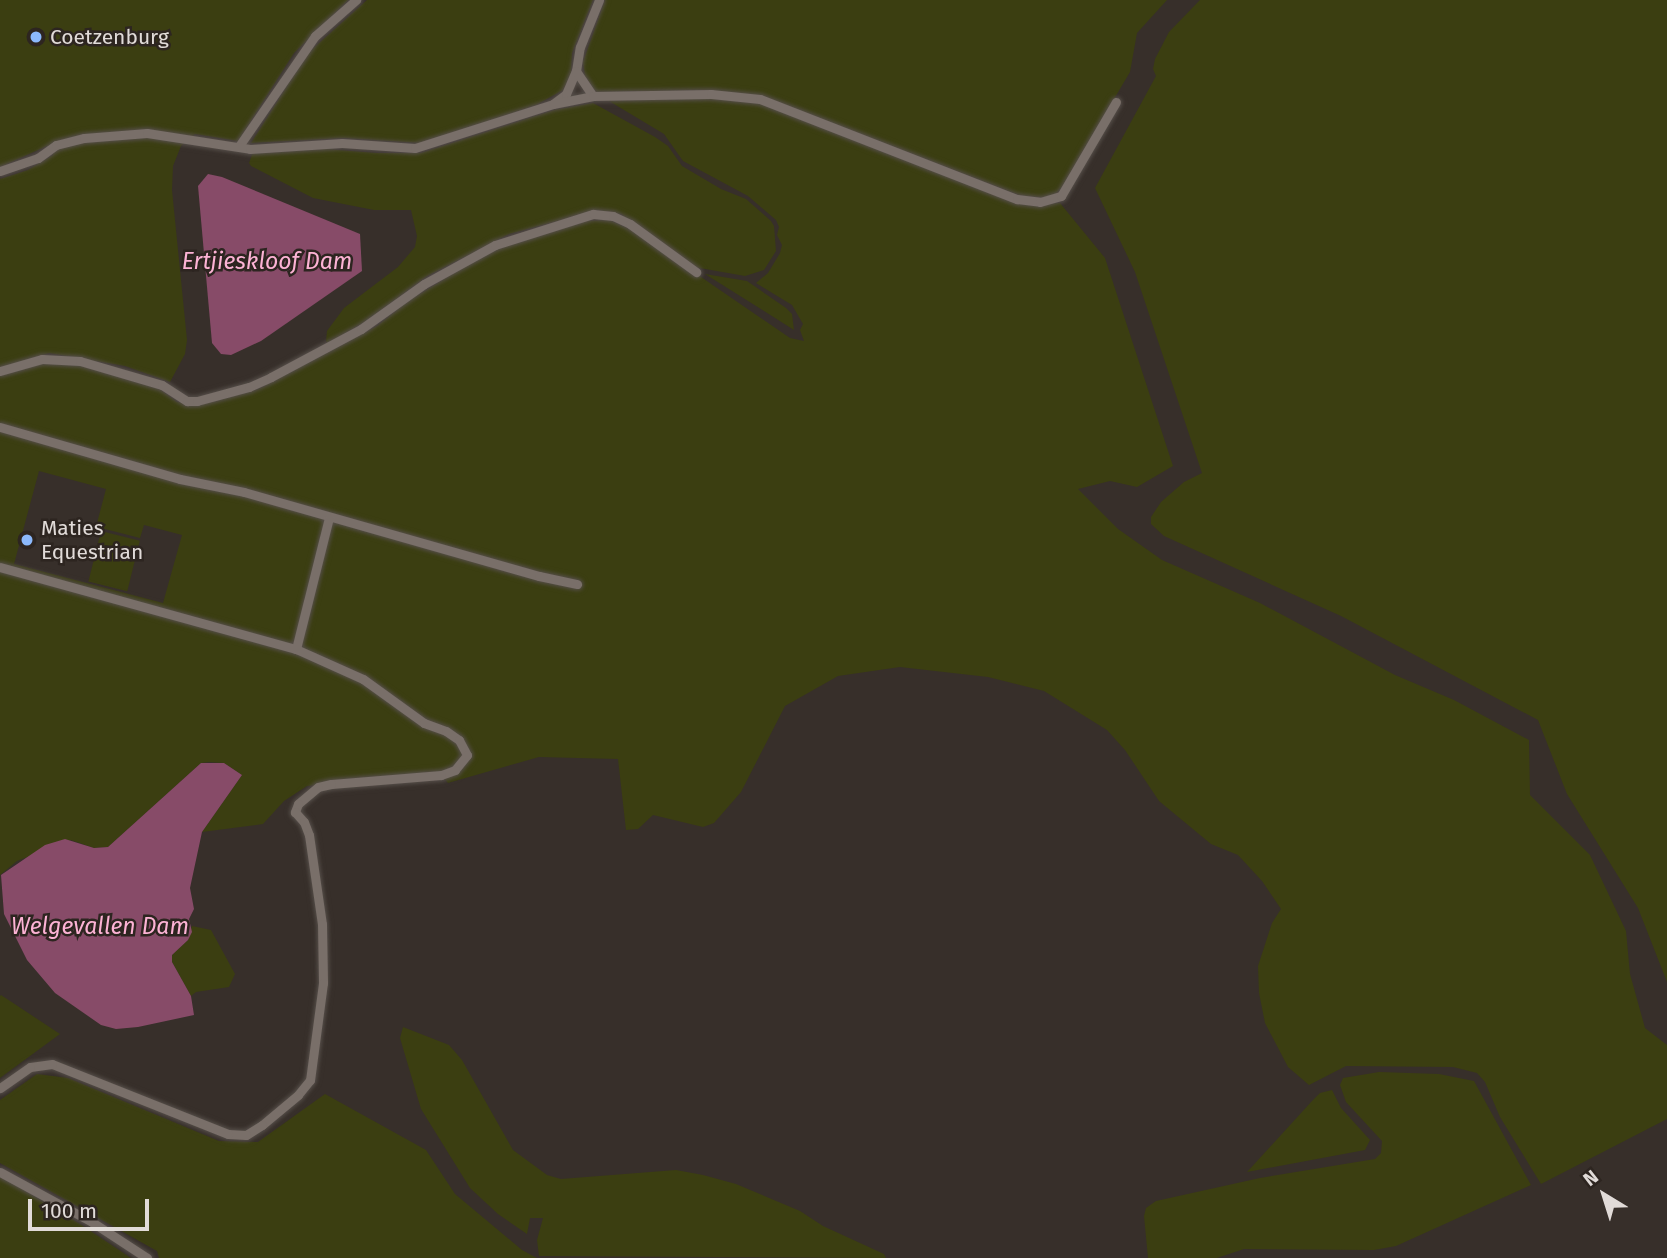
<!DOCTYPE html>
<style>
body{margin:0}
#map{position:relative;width:1667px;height:1258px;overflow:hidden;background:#372f2a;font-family:"Fira Sans",sans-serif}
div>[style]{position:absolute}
.green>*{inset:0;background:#3b3e11;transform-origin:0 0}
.water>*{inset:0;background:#874b68}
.roads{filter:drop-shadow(0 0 2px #554e49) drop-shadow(0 0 2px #554e49)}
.street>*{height:9px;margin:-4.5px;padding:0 4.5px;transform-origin:4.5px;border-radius:4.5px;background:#796f69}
.dots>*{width:19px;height:19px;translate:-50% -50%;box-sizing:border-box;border:4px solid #2d2520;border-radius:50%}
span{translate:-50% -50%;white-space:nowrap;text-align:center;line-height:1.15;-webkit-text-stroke:5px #2d2520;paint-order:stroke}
.poi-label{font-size:21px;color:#e1dbd8}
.left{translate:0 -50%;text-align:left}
.water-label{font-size:23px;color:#fdb3d5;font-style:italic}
.north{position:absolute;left:1569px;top:1160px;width:70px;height:70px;-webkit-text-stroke:5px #2d2520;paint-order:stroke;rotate:322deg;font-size:19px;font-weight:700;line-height:28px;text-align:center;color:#e1dbd8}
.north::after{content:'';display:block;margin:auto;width:24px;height:32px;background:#e1dbd8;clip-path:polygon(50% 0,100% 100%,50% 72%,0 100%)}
.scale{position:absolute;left:28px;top:1199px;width:121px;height:32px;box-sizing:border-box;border:4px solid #e1dbd8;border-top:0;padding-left:9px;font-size:21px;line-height:24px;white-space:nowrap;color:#e1dbd8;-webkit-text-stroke:5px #2d2520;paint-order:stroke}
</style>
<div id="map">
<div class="green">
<i style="clip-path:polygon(0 0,348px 0,294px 53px,238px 141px,195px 134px,181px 146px,173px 166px,172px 190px,187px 340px,185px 354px,170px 382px,125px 366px,49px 353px,0 368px,0 179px,28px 170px,53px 155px,47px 146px,0 167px)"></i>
<i style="clip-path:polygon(367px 0,593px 0,572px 53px,571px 74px,563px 90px,536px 105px,422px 143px,344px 138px,251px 143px,308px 53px)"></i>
<i style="clip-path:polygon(605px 0,1167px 0,1137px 33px,1130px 72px,1063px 185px,1055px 195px,1045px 198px,1019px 195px,762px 96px,708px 90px,596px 92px,585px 76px,583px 62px)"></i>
<i style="clip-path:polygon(1200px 0,1667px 0,1667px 982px,1638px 908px,1567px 794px,1538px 720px,1341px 616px,1164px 536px,1151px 524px,1151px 517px,1161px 502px,1184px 482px,1202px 473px,1135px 272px,1095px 188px,1156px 76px,1153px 69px,1155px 59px,1169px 32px)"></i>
<i style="clip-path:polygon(evenodd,604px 98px,712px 98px,759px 103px,1024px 205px,1060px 203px,1105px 258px,1173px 466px,1137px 487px,1110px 481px,1078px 489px,1118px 529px,1162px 560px,1260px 603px,1395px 675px,1454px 700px,1529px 740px,1530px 795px,1590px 855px,1626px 931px,1630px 974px,1645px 1028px,1667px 1045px,1667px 1119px,1541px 1184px,1500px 1117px,1485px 1082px,1477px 1073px,1453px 1067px,1346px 1066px,1309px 1085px,1288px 1067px,1265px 1023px,1259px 993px,1258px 966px,1272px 923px,1281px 909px,1262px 881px,1238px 855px,1211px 844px,1159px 801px,1125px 750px,1107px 730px,1044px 691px,988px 677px,900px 667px,838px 676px,785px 706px,741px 792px,714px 823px,703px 827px,653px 815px,638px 829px,626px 830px,618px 759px,539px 757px,448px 783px,440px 773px,307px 786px,284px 801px,263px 824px,202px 832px,242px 775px,224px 763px,209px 762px,201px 763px,108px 847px,94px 848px,71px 840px,17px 861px,0 875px,0 375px,33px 363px,73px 363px,138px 381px,161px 390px,177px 402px,194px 405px,213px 402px,259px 389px,377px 326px,407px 302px,477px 259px,513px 243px,582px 221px,609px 220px,634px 231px,790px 338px,804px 341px,800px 330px,803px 324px,792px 305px,756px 283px,768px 273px,780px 253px,782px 245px,777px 235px,779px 227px,776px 220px,748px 196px,683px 161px,664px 134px,604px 98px,39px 471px,106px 489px,97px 523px,101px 528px,140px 538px,144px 525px,182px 535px,163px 603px,14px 564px,39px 471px)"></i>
<i style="clip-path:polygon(593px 103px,655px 137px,668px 146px,682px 166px,721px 189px,746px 199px,771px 221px,774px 226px,776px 251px,764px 270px,745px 276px,694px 267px,621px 214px,598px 210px,509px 234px,427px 276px,366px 321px,328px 343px,326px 341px,327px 331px,344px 308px,398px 267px,415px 247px,417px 236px,411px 210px,374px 210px,313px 198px,251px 166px,249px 163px,253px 152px,312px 148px,377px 153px,421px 153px,554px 110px)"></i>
<i style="clip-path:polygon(705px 274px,747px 281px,786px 308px,792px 314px,794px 330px)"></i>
<i style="left:101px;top:531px;width:40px;height:52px;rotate:14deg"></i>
<i style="clip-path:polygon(192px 926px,211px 930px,235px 974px,229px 987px,196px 992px,191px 996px,172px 962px,172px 955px,188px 940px)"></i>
<i style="clip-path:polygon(1px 995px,60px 1034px,0 1078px,0 996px)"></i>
<i style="clip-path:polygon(403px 1027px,449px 1045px,462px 1060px,513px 1150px,547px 1175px,561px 1179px,676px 1170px,703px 1175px,736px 1184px,800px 1211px,823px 1226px,884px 1254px,886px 1258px,539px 1256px,537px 1240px,543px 1218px,530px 1218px,527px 1234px,498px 1214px,470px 1188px,421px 1109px,400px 1038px)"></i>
<i style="clip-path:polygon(1379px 1072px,1439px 1074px,1474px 1081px,1531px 1185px,1396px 1246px,1374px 1250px,1244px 1249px,1217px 1258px,1148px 1258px,1144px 1216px,1146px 1208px,1156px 1201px,1260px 1178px,1375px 1159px,1381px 1153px,1382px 1141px,1346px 1102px,1340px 1085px,1343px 1078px)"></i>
<i style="clip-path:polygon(37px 1074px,68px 1078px,219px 1141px,258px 1142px,325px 1094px,426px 1150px,455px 1194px,522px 1250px,537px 1258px,159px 1258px,157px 1251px,0 1163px,0 1100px)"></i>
<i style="clip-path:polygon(1332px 1090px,1341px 1108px,1370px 1140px,1365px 1150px,1247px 1172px,1312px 1101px,1320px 1093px)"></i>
<i style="clip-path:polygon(0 1176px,80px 1224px,131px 1258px,0 1258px)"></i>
</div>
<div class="water">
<i style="clip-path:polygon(208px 174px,222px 177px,360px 234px,362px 271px,261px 341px,231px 355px,221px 354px,212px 343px,198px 186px)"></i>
<i style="clip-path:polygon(201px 763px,224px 763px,242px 775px,202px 832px,190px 888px,194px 909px,189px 919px,192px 932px,188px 940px,172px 955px,172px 962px,191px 996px,194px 1015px,138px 1027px,116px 1029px,101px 1025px,55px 993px,27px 960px,4px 914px,1px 875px,45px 845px,65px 839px,94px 848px,108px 847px)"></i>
</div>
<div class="roads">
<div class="street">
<i style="left:576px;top:71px;width:24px;rotate:-81deg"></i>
<i style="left:580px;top:47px;width:51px;rotate:-68deg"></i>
<i style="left:554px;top:103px;width:15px;rotate:-37deg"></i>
<i style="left:566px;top:94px;width:25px;rotate:-67deg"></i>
<i style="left:576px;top:71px;width:30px;rotate:56deg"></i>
<i style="left:239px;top:146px;width:134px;rotate:-55.4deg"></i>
<i style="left:315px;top:36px;width:55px;rotate:-41.3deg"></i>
<i style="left:0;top:171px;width:40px;rotate:-18.9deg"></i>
<i style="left:38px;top:158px;width:22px;rotate:-36deg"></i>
<i style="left:56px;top:145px;width:29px;rotate:-14deg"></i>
<i style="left:84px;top:138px;width:63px;rotate:-4.5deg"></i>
<i style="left:147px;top:133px;width:104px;rotate:8.8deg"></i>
<i style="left:250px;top:149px;width:92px;rotate:-3.7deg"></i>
<i style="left:342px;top:143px;width:73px;rotate:3.9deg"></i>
<i style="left:415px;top:148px;width:145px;rotate:-17.7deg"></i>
<i style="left:553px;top:104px;width:41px;rotate:-11.3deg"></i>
<i style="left:593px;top:96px;width:118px;rotate:-1deg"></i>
<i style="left:711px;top:94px;width:49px;rotate:5.8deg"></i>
<i style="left:760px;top:99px;width:276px;rotate:21.3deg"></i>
<i style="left:1017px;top:199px;width:23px;rotate:7deg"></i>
<i style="left:1040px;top:202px;width:22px;rotate:-16deg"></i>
<i style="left:1061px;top:196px;width:109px;rotate:-59.7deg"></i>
<i style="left:0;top:371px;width:44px;rotate:-15.9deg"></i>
<i style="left:42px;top:359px;width:38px;rotate:3deg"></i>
<i style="left:80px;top:361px;width:85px;rotate:16.3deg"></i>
<i style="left:162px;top:385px;width:30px;rotate:33deg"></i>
<i style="left:187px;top:401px;width:10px"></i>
<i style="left:197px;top:401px;width:54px;rotate:-15.1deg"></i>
<i style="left:249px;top:387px;width:24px;rotate:-24deg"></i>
<i style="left:271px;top:377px;width:102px;rotate:-28.1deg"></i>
<i style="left:361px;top:329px;width:77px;rotate:-35.5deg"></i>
<i style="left:424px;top:284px;width:81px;rotate:-28.8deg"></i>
<i style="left:495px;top:245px;width:103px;rotate:-17.6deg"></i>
<i style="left:593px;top:214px;width:20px;rotate:6deg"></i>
<i style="left:613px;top:216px;width:19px;rotate:25deg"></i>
<i style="left:630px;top:224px;width:82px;rotate:36deg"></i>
<i style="left:0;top:427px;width:187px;rotate:16.1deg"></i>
<i style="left:180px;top:479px;width:65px;rotate:11.5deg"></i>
<i style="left:244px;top:492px;width:307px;rotate:15.9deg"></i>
<i style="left:539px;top:576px;width:39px;rotate:12deg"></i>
<i style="left:0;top:567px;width:307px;rotate:15.5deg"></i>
<i style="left:296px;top:649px;width:73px;rotate:24.1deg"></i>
<i style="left:363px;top:679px;width:75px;rotate:35.8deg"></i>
<i style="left:424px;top:723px;width:23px;rotate:20deg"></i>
<i style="left:446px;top:731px;width:16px;rotate:35deg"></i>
<i style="left:459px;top:740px;width:17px;rotate:62deg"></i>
<i style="left:467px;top:755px;width:19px;rotate:129deg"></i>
<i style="left:455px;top:770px;width:15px;rotate:160deg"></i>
<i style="left:441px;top:775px;width:110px;rotate:175.3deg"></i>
<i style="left:331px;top:784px;width:13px;rotate:167deg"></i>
<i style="left:318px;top:787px;width:26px;rotate:140deg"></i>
<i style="left:298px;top:804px;width:9px;rotate:111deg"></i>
<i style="left:295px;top:812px;width:13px;rotate:48deg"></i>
<i style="left:304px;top:822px;width:14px;rotate:69deg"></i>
<i style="left:309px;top:835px;width:90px;rotate:81.7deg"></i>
<i style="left:322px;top:924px;width:59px;rotate:89deg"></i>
<i style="left:323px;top:983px;width:98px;rotate:97.6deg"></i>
<i style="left:310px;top:1080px;width:19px;rotate:129deg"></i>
<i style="left:298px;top:1095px;width:47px;rotate:140.2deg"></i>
<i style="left:262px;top:1125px;width:19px;rotate:148deg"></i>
<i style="left:246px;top:1135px;width:18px;rotate:-177deg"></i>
<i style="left:228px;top:1134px;width:189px;rotate:-158.3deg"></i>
<i style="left:52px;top:1064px;width:22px;rotate:172deg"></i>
<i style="left:30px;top:1067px;width:37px;rotate:145deg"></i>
<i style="left:296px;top:649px;width:135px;rotate:-75.9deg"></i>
<i style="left:0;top:1172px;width:105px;rotate:28.5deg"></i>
<i style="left:92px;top:1222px;width:66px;rotate:33.2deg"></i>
</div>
</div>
<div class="dots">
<i style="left:36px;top:37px;background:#8cb9fc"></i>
<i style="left:27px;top:540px;background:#8cb9fc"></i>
</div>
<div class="poi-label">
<span class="left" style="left:50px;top:37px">Coetzenburg</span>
<span class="left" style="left:41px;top:540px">Maties<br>Equestrian</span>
</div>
<div class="water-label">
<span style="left:267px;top:261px">Ertjieskloof Dam</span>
<span style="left:100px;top:926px">Welgevallen Dam</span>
</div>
<div class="north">N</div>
<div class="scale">100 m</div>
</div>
